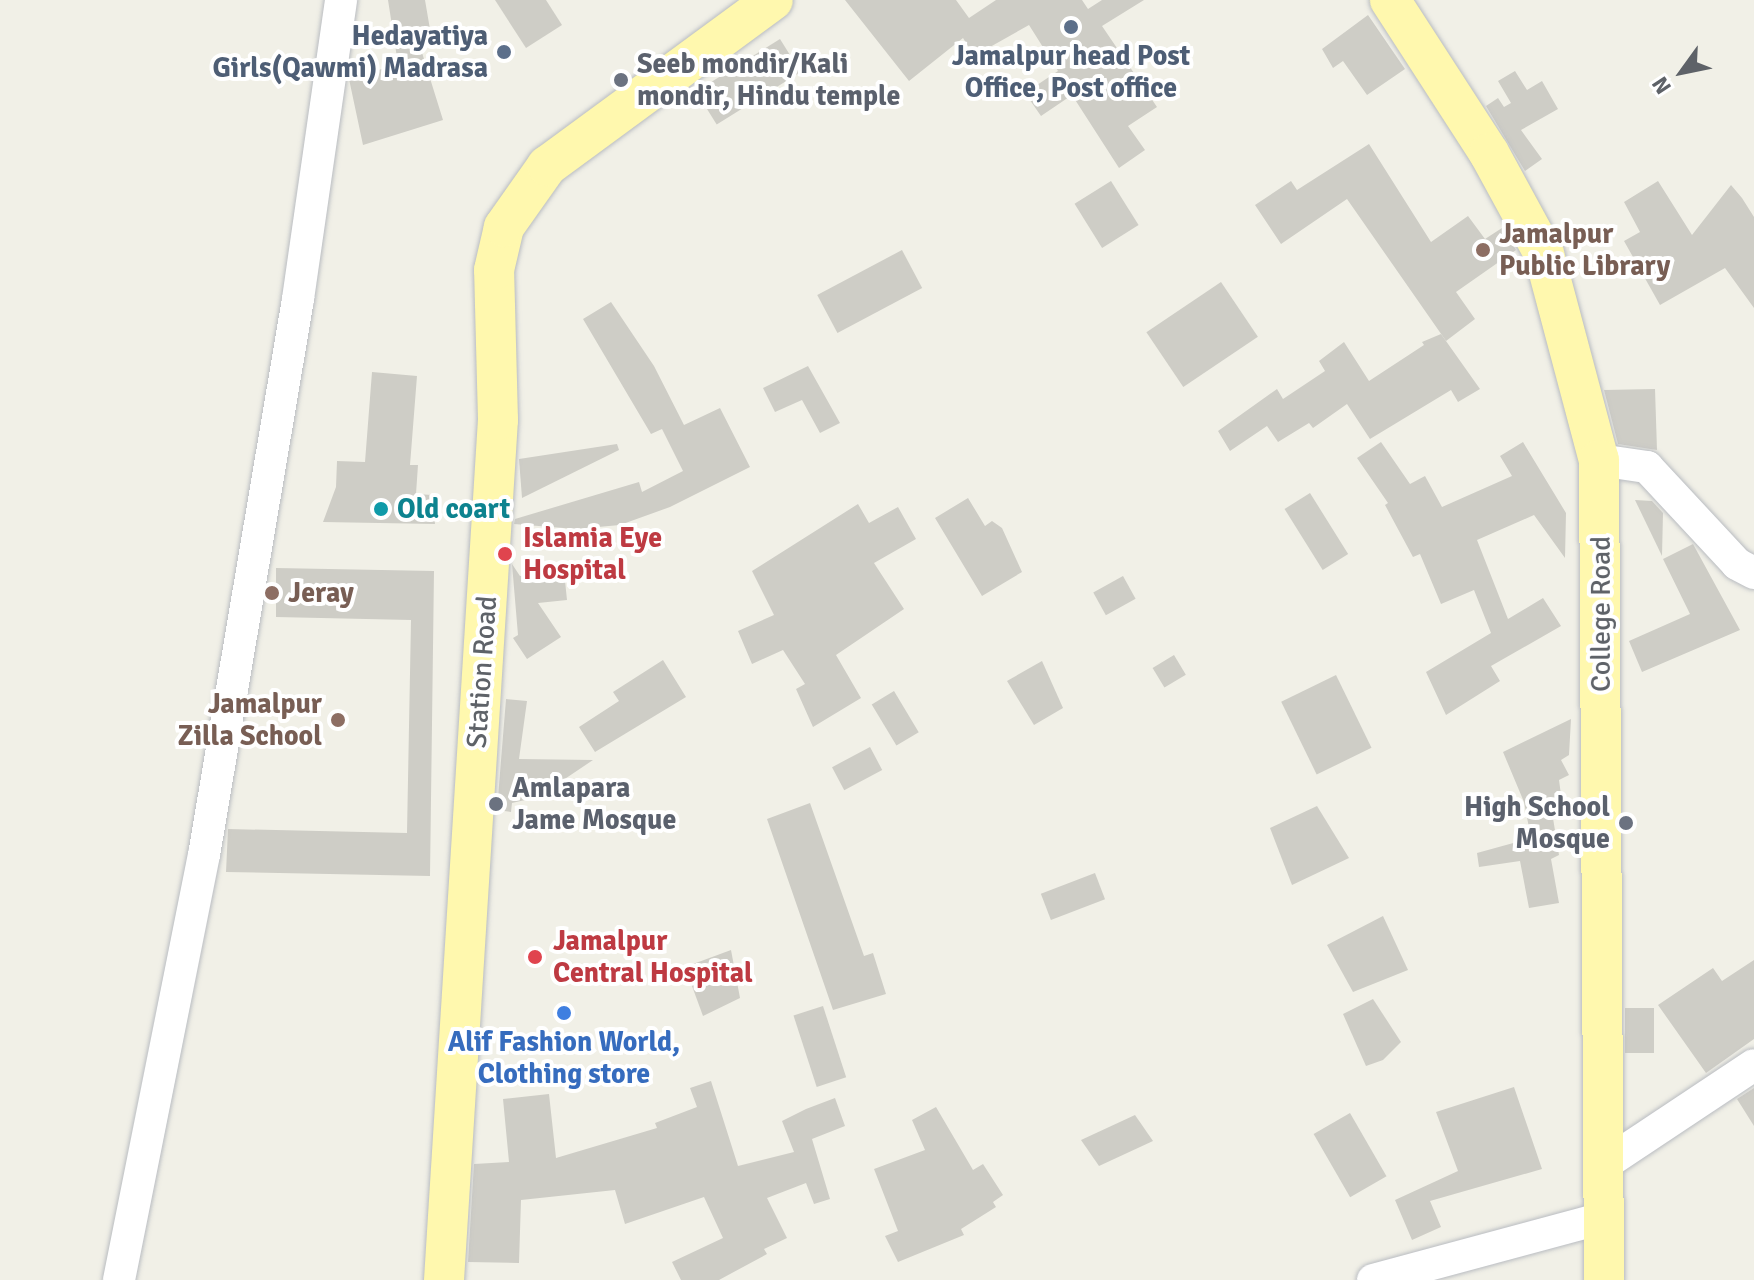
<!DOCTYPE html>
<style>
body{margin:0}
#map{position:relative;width:1754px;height:1280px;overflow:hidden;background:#f1f0e7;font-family:Signika,sans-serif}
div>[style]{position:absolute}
.building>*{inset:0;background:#cecdc6;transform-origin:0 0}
.roads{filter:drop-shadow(0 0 2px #b9bcc1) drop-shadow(0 0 2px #b9bcc1)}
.minor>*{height:32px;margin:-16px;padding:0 16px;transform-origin:16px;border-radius:16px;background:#fff}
.major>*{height:40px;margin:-20px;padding:0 20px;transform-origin:20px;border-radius:20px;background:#fff8ae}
.dots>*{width:22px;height:22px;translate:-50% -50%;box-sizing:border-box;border:4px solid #fff;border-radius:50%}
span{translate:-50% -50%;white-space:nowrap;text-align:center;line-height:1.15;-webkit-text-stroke:8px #fff;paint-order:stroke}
.service-label{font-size:28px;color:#4e5e75;font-weight:700}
.right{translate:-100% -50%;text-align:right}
.worship-label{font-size:28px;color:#5b616d;font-weight:700}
.left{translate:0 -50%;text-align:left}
.education-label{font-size:28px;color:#785e54;font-weight:700}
.culture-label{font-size:28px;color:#0d838f;font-weight:700}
.health-label{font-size:28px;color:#be3a42;font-weight:700}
.street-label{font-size:28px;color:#5e6268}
.shop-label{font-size:28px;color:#366cbe;font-weight:700}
.north{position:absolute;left:1642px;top:32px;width:80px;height:80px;-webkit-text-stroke:6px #fff;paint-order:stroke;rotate:237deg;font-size:22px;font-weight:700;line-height:32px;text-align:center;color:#5e6268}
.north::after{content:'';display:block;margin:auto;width:28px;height:36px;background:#5e6268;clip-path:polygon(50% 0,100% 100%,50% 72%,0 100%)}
</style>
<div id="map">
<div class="building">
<i style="clip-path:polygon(388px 0,425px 0,432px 41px,419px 43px,443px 120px,363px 145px,349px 79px,398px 64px)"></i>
<i style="clip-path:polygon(495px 0,546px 0,562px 25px,526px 48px)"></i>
<i style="clip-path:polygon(845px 0,956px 0,969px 18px,996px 0,1082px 0,1088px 9px,1102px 0,1144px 0,1102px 26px,1157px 107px,1128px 126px,1145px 150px,1119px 168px,1072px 95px,1041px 116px,1025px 93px,1058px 71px,1029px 25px,974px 56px,963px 38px,909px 81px)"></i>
<i style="clip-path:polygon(1368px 15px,1405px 69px,1367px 95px,1343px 61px,1333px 68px,1322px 49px)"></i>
<i style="left:780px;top:39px;width:39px;height:99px;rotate:58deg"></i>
<i style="clip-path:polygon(1515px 71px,1527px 90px,1542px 81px,1558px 109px,1521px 130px,1542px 159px,1525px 171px,1486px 106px,1498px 98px,1504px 107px,1511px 103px,1498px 81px)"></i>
<i style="clip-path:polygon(1369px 144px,1431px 242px,1468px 216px,1485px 239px,1502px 228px,1516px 250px,1456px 292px,1475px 319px,1446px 341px,1347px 199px,1281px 244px,1255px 205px,1291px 181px,1297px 190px)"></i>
<i style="left:1111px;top:181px;width:52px;height:43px;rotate:58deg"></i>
<i style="clip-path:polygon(1658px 181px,1692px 235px,1731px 185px,1742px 198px,1754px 217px,1754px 308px,1725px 268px,1660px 305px,1624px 241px,1640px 232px,1624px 202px)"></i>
<i style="left:902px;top:250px;width:43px;height:96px;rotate:62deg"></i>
<i style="left:1221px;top:282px;width:66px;height:90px;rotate:56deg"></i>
<i style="clip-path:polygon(611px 302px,654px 366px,684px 425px,720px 408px,750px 467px,670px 507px,620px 525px,576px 529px,514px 524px,515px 519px,639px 482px,642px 492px,683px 471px,662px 429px,651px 434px,583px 319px)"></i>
<i style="clip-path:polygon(1441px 334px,1480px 389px,1458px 402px,1451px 390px,1370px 439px,1347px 404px,1313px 428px,1309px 423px,1278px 442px,1267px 426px,1230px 451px,1218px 431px,1277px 389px,1283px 399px,1325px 371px,1319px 361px,1344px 342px,1369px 381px,1424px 345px,1422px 342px)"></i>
<i style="clip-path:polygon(808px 366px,840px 423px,820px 433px,802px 400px,775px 412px,763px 388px)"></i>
<i style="clip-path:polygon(372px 372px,417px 376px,410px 465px,418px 465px,416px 494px,432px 495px,435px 524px,323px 522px,336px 487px,337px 461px,365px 462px)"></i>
<i style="clip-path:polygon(1655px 389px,1657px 450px,1618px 444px,1604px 390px)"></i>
<i style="clip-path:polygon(1381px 442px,1410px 484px,1425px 476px,1442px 507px,1512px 476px,1500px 456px,1523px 442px,1566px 513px,1565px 558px,1534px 515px,1477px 540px,1508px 619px,1543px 598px,1561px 626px,1491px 666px,1500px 681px,1446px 715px,1426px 672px,1491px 633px,1474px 590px,1441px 604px,1420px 554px,1413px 557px,1385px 505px,1388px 503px,1357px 458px)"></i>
<i style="clip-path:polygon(617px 444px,619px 450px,522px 498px,519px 459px)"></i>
<i style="left:1310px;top:493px;width:72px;height:30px;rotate:58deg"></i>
<i style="clip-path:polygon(968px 498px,985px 526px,992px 521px,1002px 528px,1022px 572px,982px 596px,935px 518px)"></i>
<i style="clip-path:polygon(1635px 500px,1652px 501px,1663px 513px,1662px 556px)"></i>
<i style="clip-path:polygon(858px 504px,869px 523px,898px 507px,916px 539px,874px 563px,904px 609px,836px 655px,861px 698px,813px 727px,796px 689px,805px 684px,783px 650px,752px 664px,738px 631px,774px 615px,752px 571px)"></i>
<i style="clip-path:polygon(1693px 544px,1740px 630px,1642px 672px,1629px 641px,1690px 614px,1663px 559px)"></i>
<i style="clip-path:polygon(512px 564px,520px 576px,564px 571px,567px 600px,538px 603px,561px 637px,527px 659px,513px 638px,518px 635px)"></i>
<i style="clip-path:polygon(276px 568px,434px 571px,430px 876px,226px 872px,228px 829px,407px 833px,411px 620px,276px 617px)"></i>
<i style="left:1123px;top:576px;width:26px;height:34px;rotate:61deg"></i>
<i style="left:1174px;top:655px;width:23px;height:25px;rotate:59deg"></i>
<i style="clip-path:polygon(663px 660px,686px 697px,595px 752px,579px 727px,619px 701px,613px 692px)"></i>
<i style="clip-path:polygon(1042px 661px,1063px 708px,1034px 725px,1007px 681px)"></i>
<i style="left:1336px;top:675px;width:81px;height:61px;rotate:64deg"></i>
<i style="left:894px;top:691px;width:48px;height:26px;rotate:59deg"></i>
<i style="clip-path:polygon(506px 699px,527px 701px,519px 759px,593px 760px,538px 797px,512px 803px,511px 812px,497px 810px)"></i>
<i style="clip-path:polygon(1571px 719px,1569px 755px,1561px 760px,1569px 775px,1559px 780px,1563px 810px,1552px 812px,1559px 855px,1551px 859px,1559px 903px,1529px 908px,1520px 861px,1479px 867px,1477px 853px,1531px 838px,1524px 802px,1503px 752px)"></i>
<i style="left:870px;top:747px;width:26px;height:43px;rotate:62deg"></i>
<i style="clip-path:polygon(810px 803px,864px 956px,873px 953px,886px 994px,833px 1010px,767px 819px)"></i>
<i style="clip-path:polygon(1317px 806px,1349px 858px,1292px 885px,1270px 828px)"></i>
<i style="left:1095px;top:873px;width:28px;height:58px;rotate:69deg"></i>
<i style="clip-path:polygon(1383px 916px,1408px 970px,1353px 992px,1327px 945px)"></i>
<i style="clip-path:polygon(731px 950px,740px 998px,703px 1016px,685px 967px)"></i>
<i style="clip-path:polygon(1754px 960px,1754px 1039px,1706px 1073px,1658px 1005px,1713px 968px,1722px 981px)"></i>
<i style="clip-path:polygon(1373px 999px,1401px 1042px,1383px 1060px,1366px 1066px,1343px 1014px)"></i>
<i style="left:823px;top:1006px;width:75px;height:31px;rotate:72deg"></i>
<i style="left:1625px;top:1008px;width:29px;height:45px"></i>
<i style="clip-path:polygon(711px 1081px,738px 1166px,794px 1152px,782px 1121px,806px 1109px,835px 1098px,845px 1126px,812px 1139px,830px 1199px,814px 1204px,806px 1183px,767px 1198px,787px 1238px,764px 1249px,767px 1254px,719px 1280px,681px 1280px,672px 1262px,723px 1238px,704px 1197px,625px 1224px,615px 1190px,521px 1200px,519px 1263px,468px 1262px,474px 1164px,509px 1162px,503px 1099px,549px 1094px,556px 1158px,657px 1128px,655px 1123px,697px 1107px,690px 1088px)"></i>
<i style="clip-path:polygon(1514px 1087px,1542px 1169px,1430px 1201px,1441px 1227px,1412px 1240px,1395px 1200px,1458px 1171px,1436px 1112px)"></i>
<i style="clip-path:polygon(1754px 1088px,1754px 1126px,1737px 1099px)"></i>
<i style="clip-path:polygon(936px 1107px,973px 1170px,983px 1164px,1003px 1195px,993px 1202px,996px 1207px,961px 1229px,964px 1235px,898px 1262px,885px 1236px,898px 1231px,874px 1169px,925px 1150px,912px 1120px)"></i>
<i style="left:1350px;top:1113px;width:73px;height:42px;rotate:60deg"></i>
<i style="clip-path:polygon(1135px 1115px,1153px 1141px,1099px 1166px,1081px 1140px)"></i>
</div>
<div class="roads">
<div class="minor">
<i style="left:1599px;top:460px;width:49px;rotate:8.3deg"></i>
<i style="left:1647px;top:467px;width:132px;rotate:47.1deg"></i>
<i style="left:1737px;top:564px;width:19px;rotate:28deg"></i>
<i style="left:1602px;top:1166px;width:182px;rotate:-33.6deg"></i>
<i style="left:119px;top:1280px;width:433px;rotate:-78.7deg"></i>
<i style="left:204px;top:855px;width:564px;rotate:-80.4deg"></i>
<i style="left:298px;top:299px;width:302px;rotate:-81.8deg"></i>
<i style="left:1373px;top:1280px;width:238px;rotate:-15.1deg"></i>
</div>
<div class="major">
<i style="left:1390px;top:0;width:182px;rotate:57.1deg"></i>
<i style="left:1489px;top:153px;width:115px;rotate:61.4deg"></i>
<i style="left:1544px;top:254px;width:213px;rotate:75.1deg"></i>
<i style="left:1599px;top:460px;width:820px;rotate:89.65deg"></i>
<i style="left:444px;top:1280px;width:862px;rotate:-86.41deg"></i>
<i style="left:498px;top:420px;width:150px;rotate:-91.5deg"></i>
<i style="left:494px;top:270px;width:44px;rotate:-76.9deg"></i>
<i style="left:504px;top:227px;width:75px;rotate:-54.8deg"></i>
<i style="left:547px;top:166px;width:280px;rotate:-36.3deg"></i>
</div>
</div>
<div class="dots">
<i style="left:1071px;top:27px;background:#5c6f8a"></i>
<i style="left:504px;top:52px;background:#5c6f8a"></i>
<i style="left:621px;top:80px;background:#6b7280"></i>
<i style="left:1483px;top:250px;background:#8d6e63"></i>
<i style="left:381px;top:509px;background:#0f9aa8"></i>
<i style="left:505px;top:554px;background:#e0444e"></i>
<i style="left:272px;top:593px;background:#8d6e63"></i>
<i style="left:338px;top:720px;background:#8d6e63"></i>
<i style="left:496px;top:804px;background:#6b7280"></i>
<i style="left:1626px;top:823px;background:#6b7280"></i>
<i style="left:535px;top:957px;background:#e0444e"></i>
<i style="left:564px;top:1013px;background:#3f7fe0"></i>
</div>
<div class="service-label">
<span class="right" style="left:488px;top:52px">Hedayatiya<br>Girls(Qawmi) Madrasa</span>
<span style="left:1071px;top:72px">Jamalpur head Post<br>Office, Post office</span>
</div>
<div class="worship-label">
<span class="left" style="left:637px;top:80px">Seeb mondir/Kali<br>mondir, Hindu temple</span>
<span class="left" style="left:512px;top:804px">Amlapara<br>Jame Mosque</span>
<span class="right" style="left:1610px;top:823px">High School<br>Mosque</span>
</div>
<div class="education-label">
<span class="left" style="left:1499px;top:250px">Jamalpur<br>Public Library</span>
<span class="left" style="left:288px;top:593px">Jeray</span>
<span class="right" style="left:322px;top:720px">Jamalpur<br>Zilla School</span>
</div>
<div class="culture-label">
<span class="left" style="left:397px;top:509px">Old coart</span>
</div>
<div class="health-label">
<span class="left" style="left:523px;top:554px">Islamia Eye<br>Hospital</span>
<span class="left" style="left:553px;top:957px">Jamalpur<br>Central Hospital</span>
</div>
<div class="street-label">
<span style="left:1601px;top:614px;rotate:-90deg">College Road</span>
<span style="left:482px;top:672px;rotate:-86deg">Station Road</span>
</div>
<div class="shop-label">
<span style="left:564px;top:1058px">Alif Fashion World,<br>Clothing store</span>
</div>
<div class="north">N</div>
</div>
